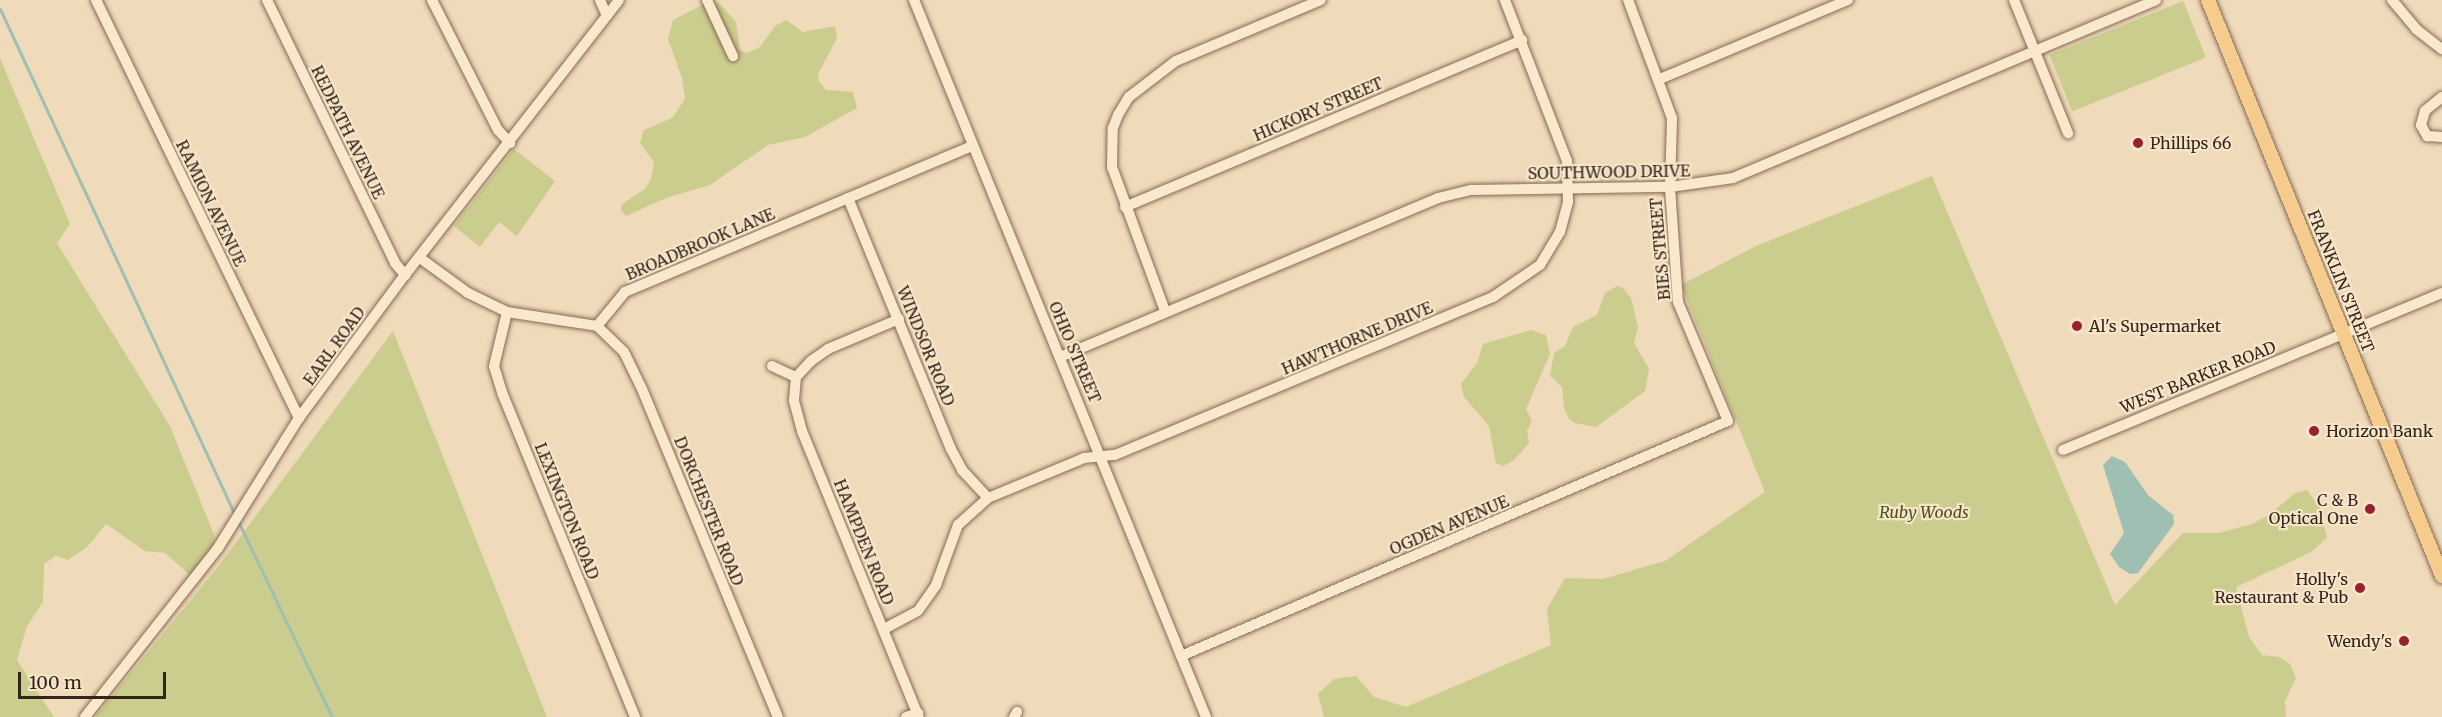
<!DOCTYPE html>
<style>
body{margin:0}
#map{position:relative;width:2442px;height:717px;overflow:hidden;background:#efdaba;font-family:Merriweather,serif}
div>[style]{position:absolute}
.green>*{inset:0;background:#cbcd8e;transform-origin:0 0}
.water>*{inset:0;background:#9fbfb3}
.stream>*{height:3px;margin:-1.5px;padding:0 1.5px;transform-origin:1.5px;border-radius:1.5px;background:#9fbfb3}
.roads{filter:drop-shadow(0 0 2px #866a54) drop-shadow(0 0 2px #866a54)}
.minor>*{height:10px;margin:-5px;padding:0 5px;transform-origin:5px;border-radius:5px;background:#fae8cd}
.major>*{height:14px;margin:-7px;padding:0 7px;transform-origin:7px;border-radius:7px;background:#f6cc8e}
.dots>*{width:16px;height:16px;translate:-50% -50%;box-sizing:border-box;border:3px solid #f6e5c9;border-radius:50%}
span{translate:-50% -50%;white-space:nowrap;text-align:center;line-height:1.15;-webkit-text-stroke:4.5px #f6e5c9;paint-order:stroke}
.street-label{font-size:16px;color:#34241a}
.poi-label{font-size:16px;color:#34241a}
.left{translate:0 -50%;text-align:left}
.right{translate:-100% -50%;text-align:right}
.park-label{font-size:16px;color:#49511f;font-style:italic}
.scale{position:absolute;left:18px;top:672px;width:148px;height:27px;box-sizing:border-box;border:3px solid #34241a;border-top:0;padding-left:8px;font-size:18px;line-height:21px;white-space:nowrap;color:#34241a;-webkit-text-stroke:4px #f6e5c9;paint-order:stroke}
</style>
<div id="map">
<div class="green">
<i style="left:2183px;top:1px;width:61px;height:144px;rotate:68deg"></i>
<i style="clip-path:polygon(719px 3px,736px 22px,740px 50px,746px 53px,759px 48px,775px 26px,786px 20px,803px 32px,835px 26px,837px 38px,818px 74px,819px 81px,826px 90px,853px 92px,857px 108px,805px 137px,768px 145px,710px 185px,666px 198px,626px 216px,621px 211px,622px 204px,645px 189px,651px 179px,654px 162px,640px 143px,644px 130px,672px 118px,685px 99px,682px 78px,668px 39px,673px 20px,704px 4px)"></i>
<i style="clip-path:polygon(0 58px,70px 224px,57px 243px,170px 426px,215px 537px,213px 549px,191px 576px,165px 553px,145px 551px,106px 524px,87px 547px,68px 560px,56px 556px,44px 564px,43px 602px,27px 626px,17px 660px,54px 717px,0 717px)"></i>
<i style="clip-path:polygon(514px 149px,555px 181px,517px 236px,499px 222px,480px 247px,454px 226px)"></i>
<i style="clip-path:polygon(1932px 176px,2115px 605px,2183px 533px,2219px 533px,2252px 524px,2269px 515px,2295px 493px,2307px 490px,2320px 508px,2327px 538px,2311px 552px,2236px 587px,2249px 637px,2262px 655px,2279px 657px,2290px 664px,2296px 678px,2285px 701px,2286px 717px,1324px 717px,1318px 694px,1334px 679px,1356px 676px,1374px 697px,1406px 707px,1551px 645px,1547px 609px,1565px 578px,1603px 579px,1665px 561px,1765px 492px,1681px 285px,1756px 246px)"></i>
<i style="clip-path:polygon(1617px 286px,1623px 288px,1631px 298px,1638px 327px,1634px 343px,1649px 369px,1645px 391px,1596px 427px,1575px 423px,1569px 419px,1564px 407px,1562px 387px,1550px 376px,1554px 353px,1565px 346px,1573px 327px,1597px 315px,1605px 293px)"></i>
<i style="clip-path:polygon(1531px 330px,1546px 335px,1550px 354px,1526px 409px,1532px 421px,1527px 430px,1529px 443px,1513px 461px,1503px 466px,1496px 463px,1489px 426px,1464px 397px,1461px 384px,1477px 363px,1483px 344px)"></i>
<i style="clip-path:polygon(393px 331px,547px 717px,95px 717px,217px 568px)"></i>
</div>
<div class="water">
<i style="clip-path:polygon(2112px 456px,2125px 462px,2148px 495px,2173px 515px,2174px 524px,2138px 573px,2130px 574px,2119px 567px,2110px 554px,2124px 533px,2103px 465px)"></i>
</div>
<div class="stream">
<i style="left:0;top:9px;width:558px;rotate:65.09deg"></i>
<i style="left:238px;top:521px;width:217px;rotate:64.4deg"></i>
</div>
<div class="roads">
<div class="minor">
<i style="left:96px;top:0;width:465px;rotate:64.1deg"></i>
<i style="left:267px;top:0;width:292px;rotate:64deg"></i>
<i style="left:395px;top:263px;width:16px;rotate:50deg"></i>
<i style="left:432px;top:0;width:146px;rotate:63.1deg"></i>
<i style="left:498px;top:130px;width:18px;rotate:47deg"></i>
<i style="left:600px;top:0;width:17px;rotate:66deg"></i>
<i style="left:707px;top:0;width:62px;rotate:65.1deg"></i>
<i style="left:914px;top:0;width:774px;rotate:67.84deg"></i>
<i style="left:2014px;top:0;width:144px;rotate:67.9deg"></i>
<i style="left:2392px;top:0;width:38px;rotate:50deg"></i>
<i style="left:2416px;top:29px;width:33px;rotate:38deg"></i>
<i style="left:1660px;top:79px;width:204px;rotate:-22.8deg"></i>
<i style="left:2442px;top:97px;width:22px;rotate:141deg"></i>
<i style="left:2425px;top:111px;width:15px;rotate:106deg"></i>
<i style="left:2421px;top:125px;width:13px;rotate:61deg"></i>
<i style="left:2427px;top:136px;width:15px;rotate:4deg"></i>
<i style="left:848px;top:198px;width:271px;rotate:67.7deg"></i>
<i style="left:951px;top:449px;width:24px;rotate:62deg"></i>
<i style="left:962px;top:470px;width:38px;rotate:47deg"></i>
<i style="left:1125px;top:207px;width:431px;rotate:-22.8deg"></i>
<i style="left:420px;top:258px;width:59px;rotate:36.1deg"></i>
<i style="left:468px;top:293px;width:43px;rotate:26deg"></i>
<i style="left:507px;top:312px;width:91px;rotate:8.8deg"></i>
<i style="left:597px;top:326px;width:44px;rotate:-50.5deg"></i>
<i style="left:625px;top:292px;width:377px;rotate:-22.8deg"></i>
<i style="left:1165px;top:311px;width:153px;rotate:-110.2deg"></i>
<i style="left:1112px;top:167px;width:39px;rotate:-89deg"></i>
<i style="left:1113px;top:128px;width:14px;rotate:-69deg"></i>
<i style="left:1118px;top:115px;width:21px;rotate:-59deg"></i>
<i style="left:1129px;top:97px;width:59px;rotate:-37.5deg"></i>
<i style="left:1176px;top:61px;width:157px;rotate:-22.8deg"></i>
<i style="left:507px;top:312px;width:56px;rotate:103.5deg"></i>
<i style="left:494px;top:366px;width:30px;rotate:73deg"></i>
<i style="left:503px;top:395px;width:348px;rotate:67.7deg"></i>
<i style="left:899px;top:319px;width:77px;rotate:157.1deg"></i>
<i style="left:828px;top:349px;width:21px;rotate:145deg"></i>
<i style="left:811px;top:361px;width:22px;rotate:133deg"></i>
<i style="left:796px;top:377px;width:24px;rotate:95deg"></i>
<i style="left:794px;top:401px;width:31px;rotate:75deg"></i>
<i style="left:802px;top:431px;width:309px;rotate:67.8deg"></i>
<i style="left:597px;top:326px;width:37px;rotate:44deg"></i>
<i style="left:624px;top:352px;width:41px;rotate:64.1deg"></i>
<i style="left:642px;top:389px;width:355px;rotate:67.5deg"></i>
<i style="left:1060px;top:357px;width:410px;rotate:-22.8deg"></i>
<i style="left:1438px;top:198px;width:34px;rotate:-14deg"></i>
<i style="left:1471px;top:190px;width:199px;rotate:-0.9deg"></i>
<i style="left:1670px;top:187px;width:64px;rotate:-8.1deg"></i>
<i style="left:1733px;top:178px;width:459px;rotate:-22.8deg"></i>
<i style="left:772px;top:366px;width:26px;rotate:25deg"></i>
<i style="left:2063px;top:450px;width:410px;rotate:-22.5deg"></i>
<i style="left:884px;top:629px;width:38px;rotate:-28deg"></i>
<i style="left:918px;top:611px;width:32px;rotate:-55deg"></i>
<i style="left:936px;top:585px;width:64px;rotate:-69.9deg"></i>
<i style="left:958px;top:525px;width:40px;rotate:-42deg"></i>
<i style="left:988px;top:498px;width:104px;rotate:-22.6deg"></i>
<i style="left:1084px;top:458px;width:31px;rotate:-6deg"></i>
<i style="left:1115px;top:455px;width:410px;rotate:-22.7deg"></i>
<i style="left:1493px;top:297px;width:57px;rotate:-34.2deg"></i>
<i style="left:1540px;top:265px;width:39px;rotate:-59deg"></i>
<i style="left:1560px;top:232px;width:31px;rotate:-75deg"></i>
<i style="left:1568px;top:202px;width:41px;rotate:-91.4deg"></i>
<i style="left:1567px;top:161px;width:173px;rotate:-111.1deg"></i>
<i style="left:1181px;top:656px;width:595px;rotate:-23.25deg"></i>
<i style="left:1728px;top:421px;width:129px;rotate:-112.8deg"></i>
<i style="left:1678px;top:302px;width:115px;rotate:-94deg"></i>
<i style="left:1670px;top:187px;width:69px;rotate:-88.3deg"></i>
<i style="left:1672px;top:118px;width:126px;rotate:-110.4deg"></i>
<i style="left:85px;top:717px;width:215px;rotate:-51.8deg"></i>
<i style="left:218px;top:548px;width:153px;rotate:-58.1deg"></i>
<i style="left:299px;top:418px;width:178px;rotate:-53.5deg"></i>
<i style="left:405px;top:275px;width:348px;rotate:-52.1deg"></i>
<i style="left:906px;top:717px;width:13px;rotate:-18deg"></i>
<i style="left:1014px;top:717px;width:6px;rotate:-59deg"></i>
</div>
<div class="major">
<i style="left:2208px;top:0;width:622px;rotate:67.89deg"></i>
</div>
</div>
<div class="dots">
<i style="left:2138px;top:143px;background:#97222d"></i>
<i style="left:2077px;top:326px;background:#97222d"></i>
<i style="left:2314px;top:431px;background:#97222d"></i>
<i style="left:2370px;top:509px;background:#97222d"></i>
<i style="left:2360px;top:588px;background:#97222d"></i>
<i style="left:2404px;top:641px;background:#97222d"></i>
</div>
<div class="street-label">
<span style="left:1318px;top:109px;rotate:-23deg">HICKORY STREET</span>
<span style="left:348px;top:132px;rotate:64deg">REDPATH AVENUE</span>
<span style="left:1609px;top:172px;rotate:-1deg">SOUTHWOOD DRIVE</span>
<span style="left:211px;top:203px;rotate:64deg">RAMION AVENUE</span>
<span style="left:700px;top:244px;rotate:-23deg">BROADBROOK LANE</span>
<span style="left:1660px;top:249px;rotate:-95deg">BIES STREET</span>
<span style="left:2341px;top:281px;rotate:68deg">FRANKLIN STREET</span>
<span style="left:1357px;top:338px;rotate:-23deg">HAWTHORNE DRIVE</span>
<span style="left:334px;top:346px;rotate:-54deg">EARL ROAD</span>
<span style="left:926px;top:346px;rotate:68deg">WINDSOR ROAD</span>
<span style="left:1075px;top:352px;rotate:67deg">OHIO STREET</span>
<span style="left:2198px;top:377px;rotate:-22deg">WEST BARKER ROAD</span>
<span style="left:567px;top:511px;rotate:68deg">LEXINGTON ROAD</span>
<span style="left:709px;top:511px;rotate:68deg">DORCHESTER ROAD</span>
<span style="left:1449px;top:525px;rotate:-23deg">OGDEN AVENUE</span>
<span style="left:864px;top:542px;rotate:68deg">HAMPDEN ROAD</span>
</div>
<div class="poi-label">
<span class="left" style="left:2150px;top:143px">Phillips 66</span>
<span class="left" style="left:2089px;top:326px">Al's Supermarket</span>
<span class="left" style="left:2326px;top:431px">Horizon Bank</span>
<span class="right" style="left:2358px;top:509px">C &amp; B<br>Optical One</span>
<span class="right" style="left:2348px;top:588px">Holly's<br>Restaurant &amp; Pub</span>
<span class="right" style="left:2392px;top:641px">Wendy's</span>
</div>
<div class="park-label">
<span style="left:1924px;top:512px">Ruby Woods</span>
</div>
<div class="scale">100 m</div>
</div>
